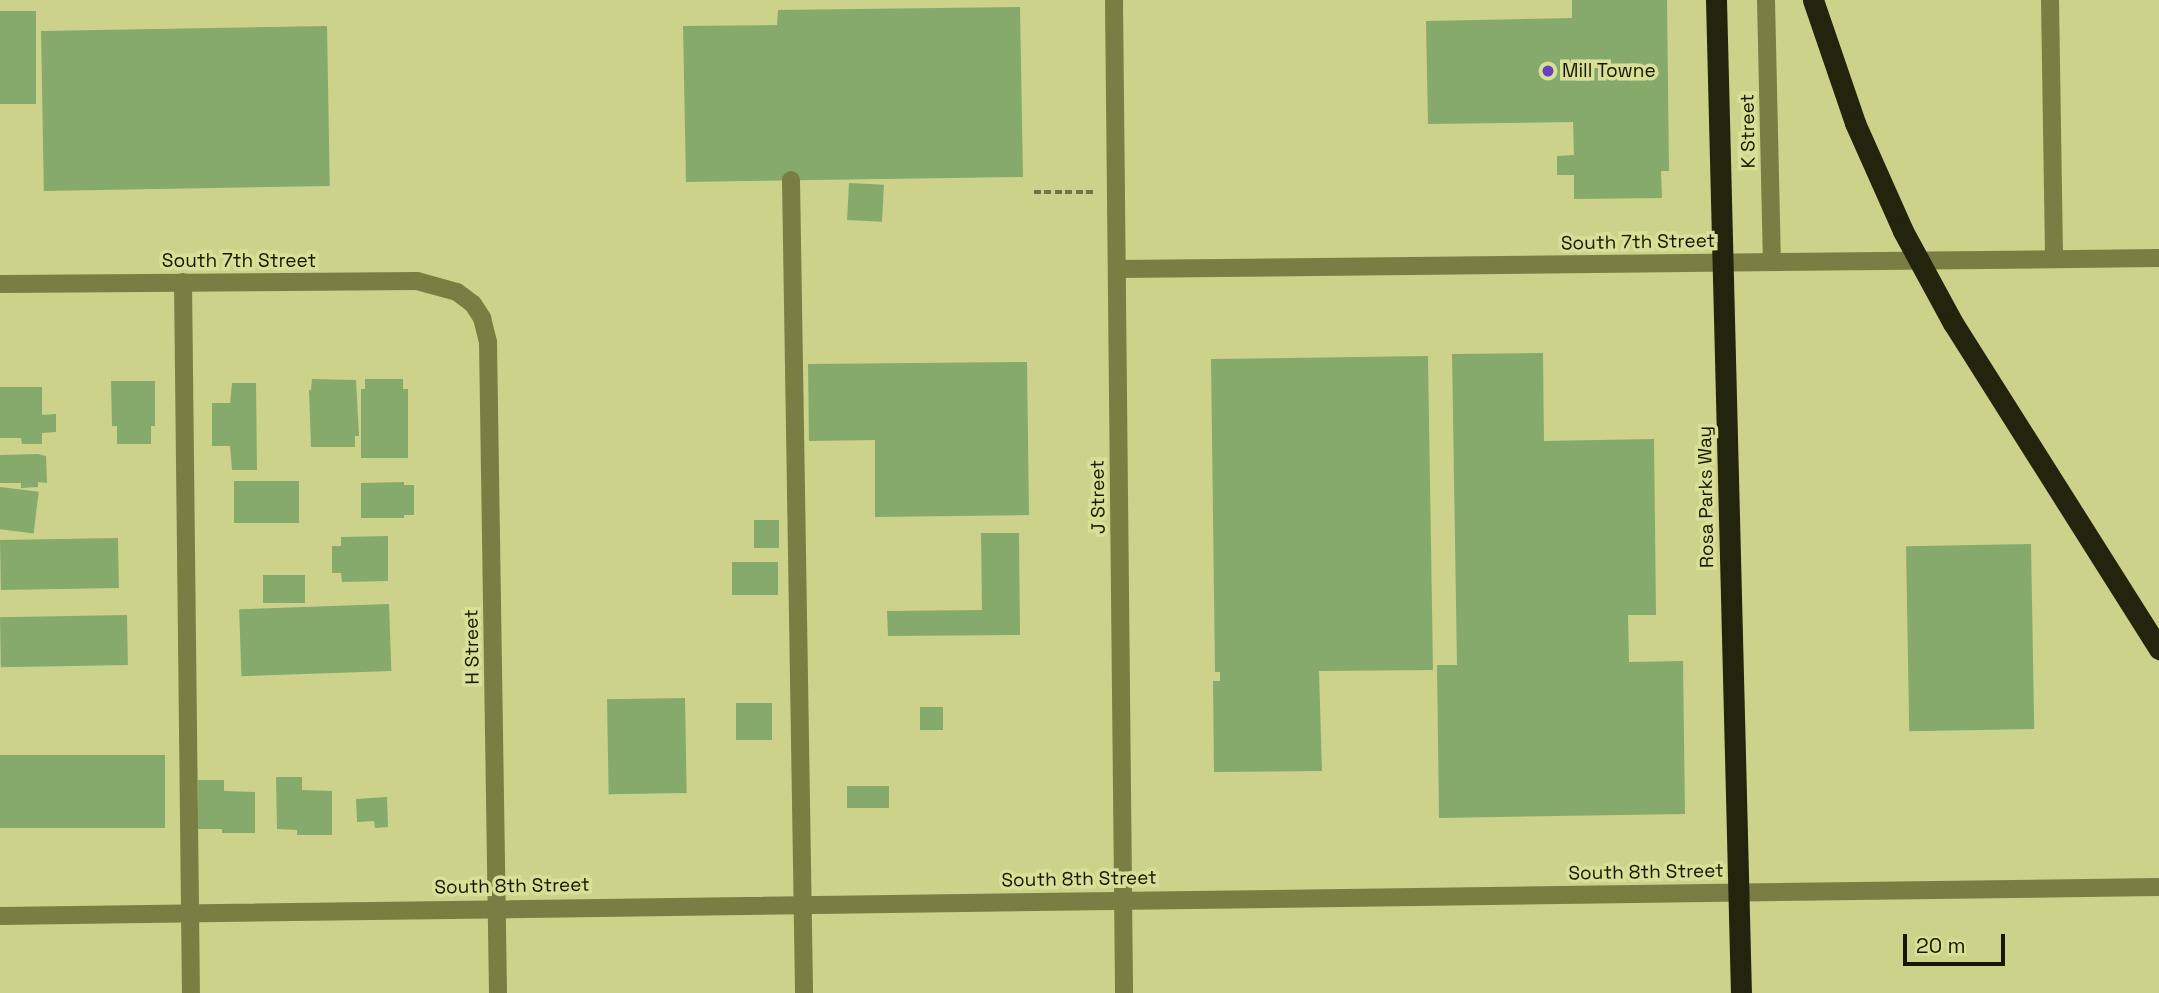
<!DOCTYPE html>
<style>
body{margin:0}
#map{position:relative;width:2159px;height:993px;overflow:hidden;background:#ccd289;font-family:"Space Grotesk",sans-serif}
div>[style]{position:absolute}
.building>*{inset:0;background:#86aa6b;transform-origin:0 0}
.path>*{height:4.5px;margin-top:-2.25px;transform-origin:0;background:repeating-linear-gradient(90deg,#717545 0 7px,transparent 0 10.5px)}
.minor>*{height:18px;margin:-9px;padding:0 9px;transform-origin:9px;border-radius:9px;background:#7a7e42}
.highway-bridge>*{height:21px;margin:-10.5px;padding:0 10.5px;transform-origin:10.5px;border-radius:10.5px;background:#22240e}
.dots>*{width:19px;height:19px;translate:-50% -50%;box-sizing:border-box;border:4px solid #d9df96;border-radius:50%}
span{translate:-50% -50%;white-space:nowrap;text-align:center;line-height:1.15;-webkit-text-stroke:7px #d9df96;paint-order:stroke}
.poi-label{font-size:19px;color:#151700}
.left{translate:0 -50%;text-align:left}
.street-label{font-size:19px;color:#151700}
.scale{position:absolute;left:1903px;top:934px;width:102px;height:32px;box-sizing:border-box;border:4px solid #151700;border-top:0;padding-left:9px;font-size:21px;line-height:24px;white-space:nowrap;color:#151700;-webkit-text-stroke:5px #d9df96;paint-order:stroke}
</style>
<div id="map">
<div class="building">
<i style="clip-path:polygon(1572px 0,1667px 0,1669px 171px,1661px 171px,1662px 198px,1574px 199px,1574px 175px,1557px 175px,1557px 156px,1574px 155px,1573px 122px,1428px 124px,1426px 21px,1572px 18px)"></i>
<i style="clip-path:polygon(1020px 7px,1023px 177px,686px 182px,683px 26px,777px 25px,778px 10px)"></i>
<i style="left:0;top:11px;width:36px;height:93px"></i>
<i style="left:327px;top:26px;width:160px;height:286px;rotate:89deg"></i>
<i style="left:849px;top:183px;width:35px;height:37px;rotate:3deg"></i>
<i style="clip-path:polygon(1543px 353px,1544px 441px,1654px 439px,1656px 615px,1628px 615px,1629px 662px,1683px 661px,1685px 814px,1439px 818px,1437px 665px,1457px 665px,1452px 354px)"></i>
<i style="clip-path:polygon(1428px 356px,1433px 670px,1319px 671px,1322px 771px,1214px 772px,1213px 681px,1220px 681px,1220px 672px,1215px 672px,1211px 359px)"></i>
<i style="clip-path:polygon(1027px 362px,1029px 515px,875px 517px,875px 440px,809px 441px,808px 364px)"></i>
<i style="clip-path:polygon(312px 379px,356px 380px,359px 436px,355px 436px,355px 447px,311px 447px,309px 390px,311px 390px)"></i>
<i style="clip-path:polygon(365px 379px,403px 379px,403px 389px,408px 389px,408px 458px,361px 458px,361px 389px,365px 389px)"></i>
<i style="clip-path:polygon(111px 381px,155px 381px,155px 426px,151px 426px,151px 444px,117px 444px,117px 426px,112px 426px)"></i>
<i style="clip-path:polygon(232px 383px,256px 383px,257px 470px,232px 470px,230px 446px,212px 446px,212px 403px,230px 403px)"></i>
<i style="clip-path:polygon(0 387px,42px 387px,42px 415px,56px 414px,56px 432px,42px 433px,42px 444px,22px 444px,21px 438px,0 438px)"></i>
<i style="clip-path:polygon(38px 454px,46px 456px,47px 483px,38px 482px,38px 487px,21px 488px,21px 483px,0 483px,0 455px)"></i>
<i style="left:234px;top:481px;width:65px;height:42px"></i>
<i style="clip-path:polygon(404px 482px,404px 485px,414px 485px,414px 515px,404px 515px,404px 518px,361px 518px,361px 483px)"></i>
<i style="left:0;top:487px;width:39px;height:42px;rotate:7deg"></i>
<i style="left:754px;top:520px;width:25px;height:28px"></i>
<i style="clip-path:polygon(981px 533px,1019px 533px,1020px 635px,888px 636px,887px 611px,982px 610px)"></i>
<i style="clip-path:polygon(388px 536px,388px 581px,342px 582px,341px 573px,332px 573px,332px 546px,341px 546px,341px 537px)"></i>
<i style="left:118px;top:538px;width:50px;height:118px;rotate:89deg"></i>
<i style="left:2031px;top:544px;width:185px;height:125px;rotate:89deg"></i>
<i style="left:732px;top:562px;width:46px;height:33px"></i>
<i style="left:263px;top:575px;width:42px;height:28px"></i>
<i style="left:389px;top:604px;width:67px;height:150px;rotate:88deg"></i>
<i style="left:127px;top:615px;width:50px;height:127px;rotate:89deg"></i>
<i style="left:685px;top:698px;width:95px;height:78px;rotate:89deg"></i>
<i style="left:736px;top:703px;width:36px;height:37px"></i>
<i style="left:920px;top:707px;width:23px;height:23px"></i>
<i style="left:165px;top:755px;width:73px;height:165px;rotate:90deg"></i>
<i style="clip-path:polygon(276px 777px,302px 777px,302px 790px,332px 791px,332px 835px,297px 835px,297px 830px,277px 829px)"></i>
<i style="clip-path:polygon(198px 780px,224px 780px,224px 791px,255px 792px,255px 833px,222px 833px,222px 829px,198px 829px)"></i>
<i style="left:847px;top:786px;width:42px;height:22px"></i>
<i style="clip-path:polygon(387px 797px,388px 827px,375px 828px,374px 821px,357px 822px,356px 799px)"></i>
</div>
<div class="path">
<i style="left:1034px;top:192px;width:59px"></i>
</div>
<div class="minor">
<i style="left:1114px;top:0;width:993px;rotate:89.42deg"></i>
<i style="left:1766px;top:0;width:261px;rotate:88.7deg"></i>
<i style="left:2050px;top:0;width:258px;rotate:89.1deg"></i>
<i style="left:791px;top:180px;width:813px;rotate:89.08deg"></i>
<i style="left:1117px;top:269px;width:1042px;rotate:-0.6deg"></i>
<i style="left:183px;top:282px;width:711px;rotate:89.36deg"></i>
<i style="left:0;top:284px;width:417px;rotate:-0.4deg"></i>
<i style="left:417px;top:281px;width:41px;rotate:15.4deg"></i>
<i style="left:457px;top:292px;width:20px;rotate:37deg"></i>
<i style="left:473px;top:304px;width:17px;rotate:57deg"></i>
<i style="left:482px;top:318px;width:25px;rotate:76deg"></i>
<i style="left:488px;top:342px;width:651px;rotate:89.12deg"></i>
<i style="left:0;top:916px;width:2159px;rotate:-0.77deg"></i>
</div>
<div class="highway-bridge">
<i style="left:1716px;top:0;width:993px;rotate:88.56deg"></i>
<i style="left:1813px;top:0;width:130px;rotate:71.1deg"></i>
<i style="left:1855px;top:123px;width:118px;rotate:66deg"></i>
<i style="left:1903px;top:231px;width:105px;rotate:61.5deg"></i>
<i style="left:1953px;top:323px;width:386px;rotate:57.7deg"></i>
</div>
<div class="dots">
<i style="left:1548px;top:71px;background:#6742ba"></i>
</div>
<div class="poi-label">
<span class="left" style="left:1562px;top:71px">Mill Towne</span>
</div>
<div class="street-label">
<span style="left:1748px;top:131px;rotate:-91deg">K Street</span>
<span style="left:1638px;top:242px;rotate:-1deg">South 7th Street</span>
<span style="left:239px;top:261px">South 7th Street</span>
<span style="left:1098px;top:497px;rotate:-91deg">J Street</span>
<span style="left:1706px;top:497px;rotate:-91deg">Rosa Parks Way</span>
<span style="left:472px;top:647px;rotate:-91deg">H Street</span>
<span style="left:1646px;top:872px;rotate:-1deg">South 8th Street</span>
<span style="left:1079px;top:879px;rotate:-1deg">South 8th Street</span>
<span style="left:512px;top:886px;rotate:-1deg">South 8th Street</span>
</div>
<div class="scale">20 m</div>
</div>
